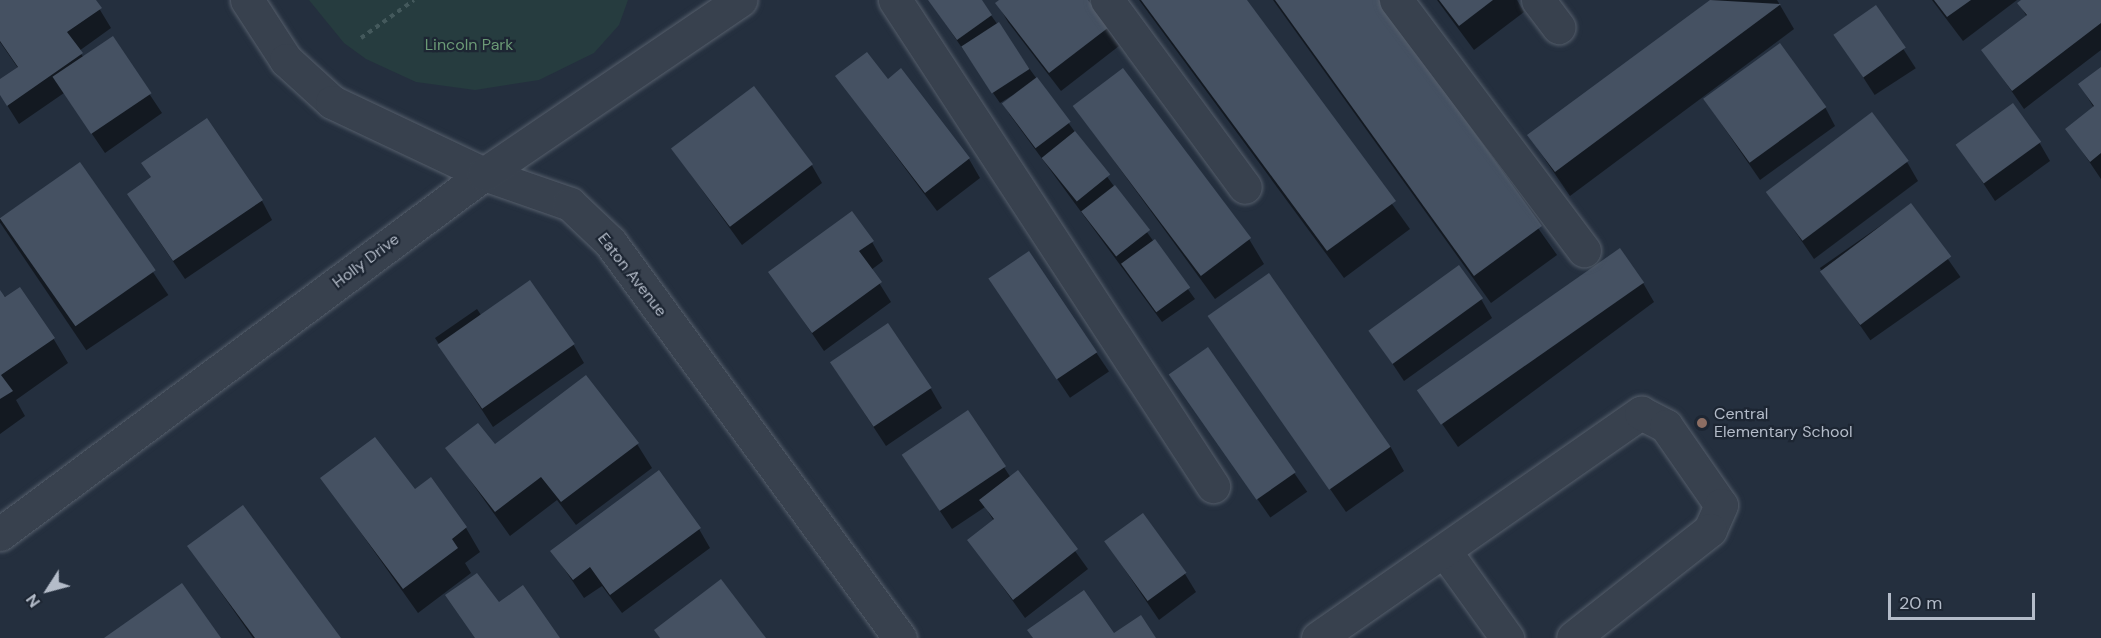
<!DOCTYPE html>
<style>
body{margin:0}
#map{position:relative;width:2101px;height:638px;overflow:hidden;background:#242f3e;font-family:"DM Sans",sans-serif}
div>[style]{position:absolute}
.green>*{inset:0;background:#263c3f}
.shadow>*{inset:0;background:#0007;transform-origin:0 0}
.building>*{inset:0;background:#455162;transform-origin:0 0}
.path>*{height:4px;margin-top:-2px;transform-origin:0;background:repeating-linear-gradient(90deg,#44595c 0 4.5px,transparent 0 9px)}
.roads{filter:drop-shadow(0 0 2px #565f6c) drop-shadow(0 0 2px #565f6c)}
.minor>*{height:33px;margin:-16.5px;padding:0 16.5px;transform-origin:16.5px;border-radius:16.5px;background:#38414e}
.dots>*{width:16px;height:16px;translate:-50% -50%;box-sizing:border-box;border:3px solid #1d2633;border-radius:50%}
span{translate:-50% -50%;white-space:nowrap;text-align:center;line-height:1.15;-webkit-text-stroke:4.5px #1d2633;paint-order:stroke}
.park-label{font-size:16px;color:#6b9a76}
.street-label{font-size:16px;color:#b4bcc9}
.poi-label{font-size:16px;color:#b4bcc9}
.left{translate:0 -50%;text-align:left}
.north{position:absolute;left:18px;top:560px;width:60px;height:60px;-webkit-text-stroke:4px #1d2633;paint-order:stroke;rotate:234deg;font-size:16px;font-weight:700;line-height:24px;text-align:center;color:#b4bcc9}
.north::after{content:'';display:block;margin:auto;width:21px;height:27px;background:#b4bcc9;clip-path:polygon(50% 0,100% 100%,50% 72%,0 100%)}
.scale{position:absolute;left:1888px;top:593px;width:147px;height:27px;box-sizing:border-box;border:3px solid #b4bcc9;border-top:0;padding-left:8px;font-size:18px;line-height:21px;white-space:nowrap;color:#b4bcc9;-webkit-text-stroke:4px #1d2633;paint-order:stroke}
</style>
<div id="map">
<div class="green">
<i style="clip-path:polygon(309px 0,628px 0,619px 25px,594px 53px,539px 80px,475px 90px,416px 82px,366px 59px,344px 43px)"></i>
</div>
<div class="shadow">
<i style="clip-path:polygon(0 0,94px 0,111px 28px,79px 51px,84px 58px,112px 38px,162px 113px,105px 153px,64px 93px,19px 124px,0 94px,0 81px,18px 68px,0 42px)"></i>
<i style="clip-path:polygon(929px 0,980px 0,1195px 299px,1162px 322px,1010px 115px,1004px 105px,1013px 95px,1000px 103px)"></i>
<i style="clip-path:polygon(1001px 0,1087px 0,1119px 46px,1061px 91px,1008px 22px,997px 3px)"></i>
<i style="clip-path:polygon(1139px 0,1245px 0,1410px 229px,1344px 278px)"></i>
<i style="clip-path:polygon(1273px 0,1377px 0,1557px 255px,1491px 303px)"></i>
<i style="clip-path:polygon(1437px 0,1517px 0,1524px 12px,1474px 50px)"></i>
<i style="clip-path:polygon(1712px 0,1777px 0,1794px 29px,1570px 196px,1529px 136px)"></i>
<i style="clip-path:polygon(1932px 0,2017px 0,1963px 41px)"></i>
<i style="clip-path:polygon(2023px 0,2101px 0,2101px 50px,2024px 109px,1983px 50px,2027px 17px,2019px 3px)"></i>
<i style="left:1876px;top:7px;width:73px;height:49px;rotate:57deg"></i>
<i style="clip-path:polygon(2101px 69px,2101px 179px,2067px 129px,2094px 108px,2080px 85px)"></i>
<i style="clip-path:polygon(837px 77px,888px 81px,969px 159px,980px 178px,937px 211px)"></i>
<i style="clip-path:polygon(1705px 100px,1825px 107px,1835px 126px,1760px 180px)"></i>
<i style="clip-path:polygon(1074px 106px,1249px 239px,1264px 264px,1215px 299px)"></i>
<i style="clip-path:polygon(2039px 142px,2050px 161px,1995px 201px,1957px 144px)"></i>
<i style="clip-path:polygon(673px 150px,811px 164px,822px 183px,742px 245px)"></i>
<i style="clip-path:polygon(1907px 162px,1918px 181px,1814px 259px,1768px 192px)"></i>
<i style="left:80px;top:164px;width:158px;height:99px;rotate:56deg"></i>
<i style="clip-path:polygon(262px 201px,272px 220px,185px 279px,140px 213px)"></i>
<i style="left:1910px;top:205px;width:88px;height:110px;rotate:55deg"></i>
<i style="clip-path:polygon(872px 242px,883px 261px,871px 270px,891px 302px,824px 351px,770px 272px)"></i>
<i style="left:1029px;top:253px;width:143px;height:47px;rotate:56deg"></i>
<i style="clip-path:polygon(1643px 283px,1654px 302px,1458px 447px,1423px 396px)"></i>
<i style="clip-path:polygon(0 292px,53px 338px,68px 363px,16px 400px,25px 416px,0 434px)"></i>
<i style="clip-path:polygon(1481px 299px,1492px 318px,1404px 381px,1370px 330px)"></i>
<i style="clip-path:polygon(477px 309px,481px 315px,573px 344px,584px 363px,493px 427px,435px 338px)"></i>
<i style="clip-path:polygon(1210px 316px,1390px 446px,1404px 471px,1346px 512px)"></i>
<i style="left:1208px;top:350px;width:173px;height:45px;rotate:55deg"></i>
<i style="clip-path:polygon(832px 364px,931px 389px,942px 408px,886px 446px)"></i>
<i style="clip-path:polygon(968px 412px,1011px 478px,1018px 472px,1088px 569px,1025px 618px,969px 540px,994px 521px,985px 507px,952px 529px,915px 474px)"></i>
<i style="clip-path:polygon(637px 444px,652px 468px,576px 525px,557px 500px,510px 536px,447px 448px)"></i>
<i style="clip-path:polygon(322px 478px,414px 492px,466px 528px,480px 552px,465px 563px,471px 573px,418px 613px)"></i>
<i style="clip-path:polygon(699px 529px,710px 548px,622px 613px,602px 586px,584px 598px,552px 551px)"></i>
<i style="clip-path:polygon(1106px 542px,1185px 574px,1196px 592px,1159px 620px)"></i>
<i style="clip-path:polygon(189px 547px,339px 638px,253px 638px)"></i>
</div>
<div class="building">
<i style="clip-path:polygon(0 0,96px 0,102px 8px,67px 32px,83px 53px,7px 106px,0 95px,0 79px,18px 67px,0 41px)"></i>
<i style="clip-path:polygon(928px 0,982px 0,992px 15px,957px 40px)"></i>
<i style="clip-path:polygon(999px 0,1088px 0,1109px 27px,1049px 73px,995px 3px)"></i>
<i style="clip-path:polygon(1141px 0,1247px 0,1396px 201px,1327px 251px)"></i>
<i style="clip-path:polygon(1275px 0,1379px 0,1542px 226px,1474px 276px)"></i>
<i style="clip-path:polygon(1439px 0,1493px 0,1459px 26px)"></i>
<i style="clip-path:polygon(1710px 0,1781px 4px,1555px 172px,1527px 135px)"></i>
<i style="clip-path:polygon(1934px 0,1971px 0,1947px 17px)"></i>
<i style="clip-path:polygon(2021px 0,2101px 0,2101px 23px,2012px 91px,1981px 50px,2027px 15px,2017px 3px)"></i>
<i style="left:1876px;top:5px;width:52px;height:52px;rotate:55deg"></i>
<i style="left:999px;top:22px;width:56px;height:45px;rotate:57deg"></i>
<i style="left:113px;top:36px;width:69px;height:73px;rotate:56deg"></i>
<i style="left:1780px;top:43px;width:79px;height:95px;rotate:54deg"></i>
<i style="clip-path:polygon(867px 52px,888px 79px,901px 68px,970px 158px,925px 193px,835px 76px)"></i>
<i style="clip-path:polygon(2101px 67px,2101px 153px,2090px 162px,2065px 129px,2094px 106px,2078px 84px)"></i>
<i style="left:1123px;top:68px;width:213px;height:63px;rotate:53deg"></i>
<i style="left:1037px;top:77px;width:56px;height:44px;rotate:53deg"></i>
<i style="left:754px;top:86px;width:98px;height:104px;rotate:53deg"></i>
<i style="left:2013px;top:103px;width:48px;height:71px;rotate:54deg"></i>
<i style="left:1872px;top:112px;width:61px;height:133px;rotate:53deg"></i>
<i style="clip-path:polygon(207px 118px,263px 200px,173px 261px,127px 194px,151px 177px,141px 163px)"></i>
<i style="left:1075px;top:131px;width:56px;height:43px;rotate:51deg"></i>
<i style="left:80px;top:162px;width:132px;height:98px;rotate:55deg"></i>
<i style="left:1115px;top:185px;width:57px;height:43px;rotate:52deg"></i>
<i style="left:1911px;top:203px;width:67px;height:114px;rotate:53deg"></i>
<i style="clip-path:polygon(852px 211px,874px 241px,859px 251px,882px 282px,812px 333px,768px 272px)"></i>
<i style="left:1155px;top:239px;width:60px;height:42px;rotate:54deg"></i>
<i style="left:1620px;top:248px;width:42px;height:248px;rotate:55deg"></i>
<i style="left:1029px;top:251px;width:122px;height:49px;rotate:56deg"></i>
<i style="left:1459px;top:265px;width:41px;height:112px;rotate:54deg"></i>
<i style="left:1269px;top:273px;width:212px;height:75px;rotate:55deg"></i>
<i style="left:530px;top:280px;width:78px;height:113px;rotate:55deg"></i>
<i style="clip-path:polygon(20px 287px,55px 338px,1px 375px,13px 391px,0 399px,0 290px,5px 297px)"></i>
<i style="left:888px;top:323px;width:78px;height:70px;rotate:56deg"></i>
<i style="left:1208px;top:347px;width:153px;height:48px;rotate:55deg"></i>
<i style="clip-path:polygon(586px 375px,639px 443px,561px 502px,541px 477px,495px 512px,445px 448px,478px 423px,495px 444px)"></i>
<i style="left:968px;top:410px;width:68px;height:80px;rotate:56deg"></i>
<i style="clip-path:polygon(375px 437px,415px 489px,431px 477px,467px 527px,452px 539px,458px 548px,403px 589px,320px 478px)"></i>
<i style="clip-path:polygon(659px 470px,701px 528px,610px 595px,590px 567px,573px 580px,550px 551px)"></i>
<i style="clip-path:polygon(1018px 470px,1078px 549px,1013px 600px,967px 540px,994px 519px,979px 500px)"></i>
<i style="clip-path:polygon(243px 505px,341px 638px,255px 638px,187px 546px)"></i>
<i style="left:1143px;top:513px;width:74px;height:48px;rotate:54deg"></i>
<i style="clip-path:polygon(477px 573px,499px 602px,523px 585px,560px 638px,475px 638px,445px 595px)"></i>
<i style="clip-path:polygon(721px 579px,766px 638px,660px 638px,654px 630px)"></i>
<i style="clip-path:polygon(182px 583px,221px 638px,104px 638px)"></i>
<i style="clip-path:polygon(1084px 590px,1114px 633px,1141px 615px,1156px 638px,1033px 638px,1027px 630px)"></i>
</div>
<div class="path">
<i style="left:361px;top:38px;width:65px;rotate:-35.6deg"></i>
</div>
<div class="roads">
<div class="minor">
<i style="left:247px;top:0;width:72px;rotate:57deg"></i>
<i style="left:286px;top:60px;width:62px;rotate:42.4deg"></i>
<i style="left:332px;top:102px;width:168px;rotate:25.3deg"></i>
<i style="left:484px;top:174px;width:91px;rotate:19.2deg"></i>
<i style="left:570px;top:204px;width:55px;rotate:43.5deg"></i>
<i style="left:610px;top:242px;width:491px;rotate:53.8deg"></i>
<i style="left:895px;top:0;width:581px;rotate:56.8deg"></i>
<i style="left:1107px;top:0;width:232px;rotate:53.6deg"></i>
<i style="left:1396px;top:0;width:313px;rotate:53.1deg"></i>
<i style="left:1538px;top:0;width:34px;rotate:53deg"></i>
<i style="left:0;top:534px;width:603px;rotate:-36.64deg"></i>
<i style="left:484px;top:174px;width:310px;rotate:-34.2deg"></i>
<i style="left:1446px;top:553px;width:105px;rotate:54.3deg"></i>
<i style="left:1318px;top:638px;width:394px;rotate:-34.9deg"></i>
<i style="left:1641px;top:413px;width:28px;rotate:27deg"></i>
<i style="left:1666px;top:426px;width:96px;rotate:55.2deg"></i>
<i style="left:1721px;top:505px;width:27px;rotate:114deg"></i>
<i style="left:1710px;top:530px;width:174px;rotate:141.8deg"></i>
</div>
</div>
<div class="dots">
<i style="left:1702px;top:423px;background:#8d6e63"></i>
</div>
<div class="park-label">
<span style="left:469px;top:45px">Lincoln Park</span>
</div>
<div class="street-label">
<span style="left:366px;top:261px;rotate:-37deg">Holly Drive</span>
<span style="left:632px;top:275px;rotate:52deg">Eaton Avenue</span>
</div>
<div class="poi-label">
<span class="left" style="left:1714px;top:423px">Central<br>Elementary School</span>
</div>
<div class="north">N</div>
<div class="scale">20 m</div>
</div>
